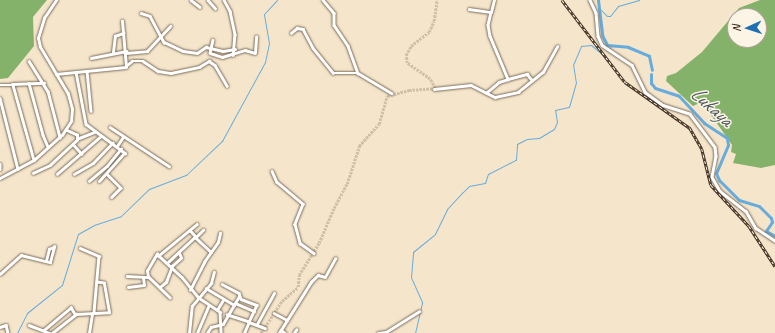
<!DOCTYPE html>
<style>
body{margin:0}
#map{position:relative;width:775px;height:333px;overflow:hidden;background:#f5e6cb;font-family:Caveat,sans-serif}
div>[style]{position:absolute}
.forest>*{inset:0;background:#85b26a}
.stream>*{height:1px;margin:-0.5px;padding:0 0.5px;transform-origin:0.5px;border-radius:0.5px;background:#67acdc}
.river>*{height:3px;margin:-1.5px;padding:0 1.5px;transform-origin:1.5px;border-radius:1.5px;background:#67acdc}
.minor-tunnel>*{height:2.5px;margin-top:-1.25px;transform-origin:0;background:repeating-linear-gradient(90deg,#d0c0a8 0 2.5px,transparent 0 3.5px)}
.roads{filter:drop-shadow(0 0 1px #7c6c5b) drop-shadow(0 0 1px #7c6c5b)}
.minor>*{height:2.5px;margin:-1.25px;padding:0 1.25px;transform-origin:1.25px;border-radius:1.25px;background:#fff}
.rail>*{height:2.5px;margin-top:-1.25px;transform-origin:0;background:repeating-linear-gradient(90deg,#fcf5e5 0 3px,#3b2a1e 0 6px);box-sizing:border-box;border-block:1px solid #3b2a1e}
span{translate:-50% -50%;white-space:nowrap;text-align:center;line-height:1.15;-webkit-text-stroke:3px #fcf5e5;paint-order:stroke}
.water-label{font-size:21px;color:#4a5860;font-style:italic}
.north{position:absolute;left:727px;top:8px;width:40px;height:40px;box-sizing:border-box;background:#fcf5e5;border:1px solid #afa495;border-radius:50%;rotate:267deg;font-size:11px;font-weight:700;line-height:16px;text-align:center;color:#3b2a1e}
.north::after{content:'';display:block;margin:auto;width:14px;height:18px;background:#1f6fb2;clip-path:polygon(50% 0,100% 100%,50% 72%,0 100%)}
</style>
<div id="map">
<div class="forest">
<i style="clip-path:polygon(0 0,47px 0,33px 17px,34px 46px,8px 78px,0 79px)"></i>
<i style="clip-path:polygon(evenodd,760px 0,775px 0,775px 165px,761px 168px,733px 163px,736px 154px,731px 152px,732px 145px,702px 102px,693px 106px,666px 81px,667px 76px,676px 73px,702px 52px,739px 8px,760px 0,735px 16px,759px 16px,759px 40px,735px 40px,735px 16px)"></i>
</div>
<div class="stream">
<i style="left:601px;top:10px;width:8px;rotate:45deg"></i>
<i style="left:607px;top:16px;width:3px"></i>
<i style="left:610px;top:16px;width:13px;rotate:-51deg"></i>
<i style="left:618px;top:6px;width:22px;rotate:-16deg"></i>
<i style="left:610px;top:49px;width:4px;rotate:-76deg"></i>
<i style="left:17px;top:333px;width:22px;rotate:-63deg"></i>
<i style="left:27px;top:313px;width:45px;rotate:-38.7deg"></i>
<i style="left:62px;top:285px;width:53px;rotate:-72.6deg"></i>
<i style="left:78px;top:234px;width:18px;rotate:-29deg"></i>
<i style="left:94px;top:225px;width:28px;rotate:-18deg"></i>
<i style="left:121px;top:216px;width:39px;rotate:-44deg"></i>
<i style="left:149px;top:189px;width:40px;rotate:-21deg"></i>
<i style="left:186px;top:175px;width:50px;rotate:-43.4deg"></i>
<i style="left:222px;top:141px;width:90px;rotate:-61.4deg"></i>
<i style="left:265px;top:62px;width:19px;rotate:-78deg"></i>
<i style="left:269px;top:43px;width:29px;rotate:-100deg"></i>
<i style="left:264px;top:14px;width:19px;rotate:-47deg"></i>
<i style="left:415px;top:333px;width:32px;rotate:-77deg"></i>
<i style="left:422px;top:302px;width:27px;rotate:-114deg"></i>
<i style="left:411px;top:277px;width:25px;rotate:-85deg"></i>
<i style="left:413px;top:252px;width:28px;rotate:-39deg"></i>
<i style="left:435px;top:234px;width:28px;rotate:-64deg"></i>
<i style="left:447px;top:209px;width:23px;rotate:-47deg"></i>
<i style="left:463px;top:192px;width:8px;rotate:-45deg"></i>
<i style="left:469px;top:186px;width:16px;rotate:-11deg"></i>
<i style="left:485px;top:183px;width:9px;rotate:-72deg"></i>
<i style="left:488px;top:174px;width:31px;rotate:-27deg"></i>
<i style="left:516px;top:160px;width:16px;rotate:-86deg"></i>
<i style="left:517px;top:144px;width:11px;rotate:-27deg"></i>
<i style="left:527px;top:139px;width:12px;rotate:-5deg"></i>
<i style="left:539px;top:138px;width:17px;rotate:-31deg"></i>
<i style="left:554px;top:129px;width:8px;rotate:-67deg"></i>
<i style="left:557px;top:122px;width:12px;rotate:-99deg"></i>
<i style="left:555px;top:110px;width:14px;rotate:-12deg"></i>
<i style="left:569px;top:107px;width:25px;rotate:-74deg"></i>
<i style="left:576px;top:83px;width:18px;rotate:-99deg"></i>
<i style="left:573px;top:65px;width:21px;rotate:-67deg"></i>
<i style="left:581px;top:46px;width:10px;rotate:-6deg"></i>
<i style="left:591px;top:45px;width:14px;rotate:39deg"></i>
</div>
<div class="river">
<i style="left:598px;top:0;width:35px;rotate:83deg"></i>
<i style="left:602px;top:35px;width:11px;rotate:63deg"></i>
<i style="left:607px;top:45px;width:21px;rotate:5deg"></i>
<i style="left:628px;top:47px;width:23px;rotate:23deg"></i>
<i style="left:649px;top:56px;width:14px;rotate:78deg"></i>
<i style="left:651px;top:74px;width:9px;rotate:90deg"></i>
<i style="left:651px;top:83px;width:6px;rotate:51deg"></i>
<i style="left:655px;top:88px;width:25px;rotate:18deg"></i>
<i style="left:679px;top:96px;width:37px;rotate:47deg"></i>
<i style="left:704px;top:123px;width:27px;rotate:33deg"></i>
<i style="left:727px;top:138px;width:7px;rotate:82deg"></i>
<i style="left:728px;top:145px;width:30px;rotate:113deg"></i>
<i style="left:716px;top:173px;width:8px;rotate:67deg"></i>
<i style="left:719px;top:180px;width:28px;rotate:45deg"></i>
<i style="left:739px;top:200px;width:21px;rotate:17deg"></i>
<i style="left:759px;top:206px;width:17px;rotate:45deg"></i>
<i style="left:771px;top:218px;width:4px;rotate:76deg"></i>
<i style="left:772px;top:222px;width:11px;rotate:124deg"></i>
<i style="left:766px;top:231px;width:10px;rotate:29deg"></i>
</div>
<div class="minor-tunnel">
<i style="left:261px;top:333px;width:38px;rotate:-57deg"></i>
<i style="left:282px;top:301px;width:21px;rotate:-41deg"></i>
<i style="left:298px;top:287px;width:12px;rotate:-85deg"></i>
<i style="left:299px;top:275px;width:38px;rotate:-58deg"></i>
<i style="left:319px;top:243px;width:38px;rotate:-67deg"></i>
<i style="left:334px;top:208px;width:27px;rotate:-62deg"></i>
<i style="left:347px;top:184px;width:40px;rotate:-72deg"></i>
<i style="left:359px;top:146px;width:30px;rotate:-48deg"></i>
<i style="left:379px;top:124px;width:29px;rotate:-74deg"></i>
<i style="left:387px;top:96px;width:23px;rotate:-15deg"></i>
<i style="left:409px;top:90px;width:26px;rotate:-4deg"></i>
<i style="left:435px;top:88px;width:10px;rotate:-119deg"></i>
<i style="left:430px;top:79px;width:28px;rotate:-145deg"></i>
<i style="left:407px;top:63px;width:8px;rotate:-97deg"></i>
<i style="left:406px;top:55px;width:10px;rotate:-61deg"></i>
<i style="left:411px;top:46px;width:23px;rotate:-38deg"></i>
<i style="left:429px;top:32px;width:12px;rotate:-66deg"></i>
<i style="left:434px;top:21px;width:21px;rotate:-82deg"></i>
</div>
<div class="roads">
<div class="minor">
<i style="left:191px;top:0;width:11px;rotate:38deg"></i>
<i style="left:208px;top:0;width:11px;rotate:49deg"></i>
<i style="left:224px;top:0;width:13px;rotate:61deg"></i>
<i style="left:230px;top:11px;width:24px;rotate:78deg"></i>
<i style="left:235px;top:34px;width:21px;rotate:95deg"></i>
<i style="left:323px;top:0;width:17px;rotate:50deg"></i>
<i style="left:334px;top:13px;width:12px;rotate:90deg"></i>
<i style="left:334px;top:25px;width:25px;rotate:56deg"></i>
<i style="left:348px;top:46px;width:29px;rotate:70deg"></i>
<i style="left:590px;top:0;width:14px;rotate:65deg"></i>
<i style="left:596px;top:13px;width:23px;rotate:85deg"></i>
<i style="left:598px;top:36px;width:10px;rotate:66deg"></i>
<i style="left:602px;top:45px;width:36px;rotate:34deg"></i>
<i style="left:632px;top:65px;width:30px;rotate:64deg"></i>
<i style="left:645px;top:92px;width:22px;rotate:36deg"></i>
<i style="left:663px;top:105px;width:28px;rotate:18deg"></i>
<i style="left:690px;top:114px;width:41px;rotate:52.9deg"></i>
<i style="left:715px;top:147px;width:9px;rotate:84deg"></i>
<i style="left:716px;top:156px;width:21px;rotate:101deg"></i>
<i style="left:712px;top:177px;width:16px;rotate:60deg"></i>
<i style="left:720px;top:191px;width:33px;rotate:38deg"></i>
<i style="left:746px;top:211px;width:20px;rotate:60deg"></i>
<i style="left:756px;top:228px;width:23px;rotate:34deg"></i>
<i style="left:469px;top:9px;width:22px;rotate:8deg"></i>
<i style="left:491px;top:12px;width:13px;rotate:103deg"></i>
<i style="left:488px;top:25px;width:11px;rotate:80deg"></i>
<i style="left:490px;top:36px;width:47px;rotate:67.3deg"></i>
<i style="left:508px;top:79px;width:20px;rotate:-15deg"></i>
<i style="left:527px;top:74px;width:8px;rotate:50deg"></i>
<i style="left:491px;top:12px;width:12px;rotate:-76deg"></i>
<i style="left:141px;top:13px;width:9px;rotate:18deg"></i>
<i style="left:150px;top:16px;width:30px;rotate:62deg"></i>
<i style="left:164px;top:42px;width:21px;rotate:25deg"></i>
<i style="left:183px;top:51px;width:14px;rotate:8deg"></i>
<i style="left:197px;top:53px;width:11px;rotate:-34deg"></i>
<i style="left:206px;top:47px;width:17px;rotate:13deg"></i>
<i style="left:223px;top:51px;width:12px;rotate:-9deg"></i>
<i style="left:291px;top:33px;width:8px;rotate:-40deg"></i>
<i style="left:297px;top:28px;width:6px;rotate:9deg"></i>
<i style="left:303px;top:29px;width:21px;rotate:62deg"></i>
<i style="left:313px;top:48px;width:32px;rotate:51deg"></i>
<i style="left:333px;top:73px;width:25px"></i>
<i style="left:358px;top:73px;width:39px;rotate:31deg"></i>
<i style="left:213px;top:40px;width:13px;rotate:103deg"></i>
<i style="left:210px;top:53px;width:13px;rotate:18deg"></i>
<i style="left:222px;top:57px;width:24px;rotate:-17deg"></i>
<i style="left:245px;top:50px;width:10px;rotate:17deg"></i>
<i style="left:255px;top:53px;width:16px;rotate:-86deg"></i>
<i style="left:113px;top:52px;width:16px;rotate:-83deg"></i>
<i style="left:115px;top:36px;width:9px;rotate:-21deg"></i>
<i style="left:126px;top:53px;width:21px;rotate:-5deg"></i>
<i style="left:147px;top:51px;width:34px;rotate:-47deg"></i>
<i style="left:91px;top:58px;width:36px;rotate:-11deg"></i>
<i style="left:29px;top:61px;width:36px;rotate:58deg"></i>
<i style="left:48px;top:91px;width:48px;rotate:75.4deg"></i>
<i style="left:127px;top:65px;width:6px;rotate:-39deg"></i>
<i style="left:132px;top:61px;width:11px"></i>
<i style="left:143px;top:61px;width:18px;rotate:34deg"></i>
<i style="left:158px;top:71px;width:13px;rotate:9deg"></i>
<i style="left:171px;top:73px;width:29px;rotate:-12deg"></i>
<i style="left:199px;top:67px;width:12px;rotate:-31deg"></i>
<i style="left:209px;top:61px;width:7px;rotate:34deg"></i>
<i style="left:215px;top:65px;width:24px;rotate:60deg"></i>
<i style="left:87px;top:71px;width:40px;rotate:84.3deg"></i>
<i style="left:76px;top:72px;width:53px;rotate:79.1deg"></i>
<i style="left:86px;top:124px;width:49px;rotate:36.6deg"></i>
<i style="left:125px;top:153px;width:38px;rotate:132deg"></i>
<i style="left:56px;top:74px;width:70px;rotate:-5.7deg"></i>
<i style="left:126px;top:67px;width:46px;rotate:-95deg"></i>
<i style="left:29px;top:83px;width:54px;rotate:74.9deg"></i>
<i style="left:43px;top:135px;width:13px;rotate:67deg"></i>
<i style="left:12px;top:84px;width:32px;rotate:-2deg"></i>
<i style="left:0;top:85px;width:13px"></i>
<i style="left:13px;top:85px;width:78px;rotate:74.4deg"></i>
<i style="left:434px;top:89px;width:37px;rotate:-6deg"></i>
<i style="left:471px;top:85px;width:27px;rotate:27deg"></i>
<i style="left:495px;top:97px;width:24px;rotate:-12deg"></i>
<i style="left:518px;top:92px;width:32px;rotate:-39deg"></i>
<i style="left:543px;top:72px;width:29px;rotate:-61deg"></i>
<i style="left:486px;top:93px;width:17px;rotate:-40deg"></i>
<i style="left:499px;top:82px;width:9px;rotate:-18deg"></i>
<i style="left:0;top:98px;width:73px;rotate:75.8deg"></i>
<i style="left:110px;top:127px;width:71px;rotate:33.5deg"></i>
<i style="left:79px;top:138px;width:17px;rotate:-21deg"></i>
<i style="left:73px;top:144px;width:13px;rotate:48deg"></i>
<i style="left:117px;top:146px;width:11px;rotate:-56deg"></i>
<i style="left:0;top:164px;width:5px;rotate:90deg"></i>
<i style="left:272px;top:171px;width:12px;rotate:66deg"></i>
<i style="left:277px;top:182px;width:34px;rotate:40deg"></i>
<i style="left:303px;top:204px;width:22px;rotate:112deg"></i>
<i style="left:295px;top:224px;width:20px;rotate:75deg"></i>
<i style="left:300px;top:243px;width:17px;rotate:36deg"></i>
<i style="left:33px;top:173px;width:19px;rotate:-25deg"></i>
<i style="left:50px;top:165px;width:37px;rotate:-43deg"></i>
<i style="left:77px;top:140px;width:5px;rotate:-90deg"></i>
<i style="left:77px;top:135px;width:12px;rotate:-156deg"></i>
<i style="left:57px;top:174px;width:58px;rotate:-40.8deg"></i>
<i style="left:74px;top:174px;width:22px;rotate:-30deg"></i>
<i style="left:93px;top:163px;width:28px;rotate:-46deg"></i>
<i style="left:108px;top:175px;width:18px;rotate:45deg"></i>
<i style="left:121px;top:188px;width:13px;rotate:135deg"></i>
<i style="left:0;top:178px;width:38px;rotate:-28deg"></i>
<i style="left:34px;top:160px;width:38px;rotate:-42deg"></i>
<i style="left:62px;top:135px;width:17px;rotate:-57deg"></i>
<i style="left:71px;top:121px;width:12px;rotate:-85deg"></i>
<i style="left:72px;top:109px;width:16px;rotate:-105deg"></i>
<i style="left:68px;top:94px;width:55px;rotate:-120.8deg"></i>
<i style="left:40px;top:47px;width:9px;rotate:-103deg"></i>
<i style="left:38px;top:38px;width:21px;rotate:-73deg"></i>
<i style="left:44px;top:18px;width:22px;rotate:-56deg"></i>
<i style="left:89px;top:181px;width:23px;rotate:-40deg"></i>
<i style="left:107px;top:166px;width:22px;rotate:-51deg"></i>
<i style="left:190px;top:230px;width:9px;rotate:49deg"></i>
<i style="left:196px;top:237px;width:10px;rotate:-45deg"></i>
<i style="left:80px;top:248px;width:21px;rotate:23deg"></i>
<i style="left:99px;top:256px;width:56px;rotate:95.1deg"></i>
<i style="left:158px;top:256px;width:50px;rotate:-39.4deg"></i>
<i style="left:46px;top:261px;width:12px;rotate:-76deg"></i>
<i style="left:49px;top:249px;width:5px;rotate:-22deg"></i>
<i style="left:167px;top:263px;width:38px;rotate:-43deg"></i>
<i style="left:195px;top:237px;width:22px;rotate:43deg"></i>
<i style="left:0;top:274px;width:28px;rotate:-42deg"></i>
<i style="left:21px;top:255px;width:30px;rotate:14deg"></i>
<i style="left:50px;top:262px;width:16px;rotate:-75deg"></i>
<i style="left:127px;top:276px;width:21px;rotate:3deg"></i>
<i style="left:222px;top:284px;width:19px;rotate:28deg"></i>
<i style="left:239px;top:293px;width:6px;rotate:72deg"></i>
<i style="left:241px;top:299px;width:17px;rotate:21deg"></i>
<i style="left:257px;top:305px;width:19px;rotate:115deg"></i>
<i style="left:249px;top:322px;width:23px;rotate:-162deg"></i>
<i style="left:128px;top:287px;width:16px;rotate:-7deg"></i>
<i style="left:144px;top:285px;width:7px;rotate:-98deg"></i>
<i style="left:160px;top:287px;width:8px;rotate:-40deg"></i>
<i style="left:166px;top:282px;width:17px;rotate:-69deg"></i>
<i style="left:172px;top:266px;width:12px;rotate:-42deg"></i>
<i style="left:181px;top:258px;width:5px;rotate:-112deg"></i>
<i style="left:206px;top:288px;width:33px;rotate:31deg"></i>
<i style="left:190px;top:290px;width:31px;rotate:-63deg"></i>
<i style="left:204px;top:262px;width:24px;rotate:-55deg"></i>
<i style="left:218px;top:242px;width:9px;rotate:-77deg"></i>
<i style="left:170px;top:298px;width:30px;rotate:-136deg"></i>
<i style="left:148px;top:277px;width:6px;rotate:-99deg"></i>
<i style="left:147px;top:271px;width:20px;rotate:-60deg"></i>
<i style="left:157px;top:254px;width:34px;rotate:43deg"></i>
<i style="left:182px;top:277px;width:26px;rotate:51deg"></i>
<i style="left:198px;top:297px;width:27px;rotate:34deg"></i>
<i style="left:220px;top:312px;width:21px;rotate:87deg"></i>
<i style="left:235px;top:303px;width:21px;rotate:23deg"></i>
<i style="left:217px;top:310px;width:12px;rotate:-59deg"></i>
<i style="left:274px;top:313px;width:15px;rotate:28deg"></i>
<i style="left:223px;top:324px;width:32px;rotate:-60deg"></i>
<i style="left:257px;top:324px;width:35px;rotate:-61deg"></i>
<i style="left:29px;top:325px;width:22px;rotate:21deg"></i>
<i style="left:0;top:327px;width:6px;rotate:-18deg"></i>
<i style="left:6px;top:325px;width:8px;rotate:76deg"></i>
<i style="left:44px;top:330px;width:35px;rotate:-40deg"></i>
<i style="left:71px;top:307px;width:8px;rotate:60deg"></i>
<i style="left:281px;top:330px;width:5px;rotate:37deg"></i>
<i style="left:52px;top:333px;width:31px;rotate:-38deg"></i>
<i style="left:76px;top:314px;width:33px;rotate:-3deg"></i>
<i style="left:109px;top:312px;width:29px;rotate:-100deg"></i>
<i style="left:104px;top:283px;width:7px;rotate:-172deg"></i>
<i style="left:89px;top:333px;width:19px;rotate:-81deg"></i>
<i style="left:189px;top:333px;width:27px;rotate:-84deg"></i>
<i style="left:192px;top:306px;width:30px;rotate:-50deg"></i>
<i style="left:211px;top:283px;width:11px;rotate:-75deg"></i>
<i style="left:197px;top:333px;width:30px;rotate:-67deg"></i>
<i style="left:207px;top:333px;width:7px;rotate:-56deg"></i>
<i style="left:211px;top:327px;width:12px;rotate:-14deg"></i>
<i style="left:244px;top:333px;width:12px;rotate:-66deg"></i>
<i style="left:249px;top:322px;width:17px;rotate:21deg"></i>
<i style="left:279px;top:333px;width:60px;rotate:-57.9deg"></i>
<i style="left:311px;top:282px;width:10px;rotate:-45deg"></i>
<i style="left:318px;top:275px;width:7px;rotate:16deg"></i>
<i style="left:325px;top:277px;width:21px;rotate:-61deg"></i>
<i style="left:294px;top:333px;width:4px;rotate:-56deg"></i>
<i style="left:378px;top:333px;width:8px;rotate:-7deg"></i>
<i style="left:386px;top:332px;width:39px;rotate:-32deg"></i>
</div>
</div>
<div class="rail">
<i style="left:562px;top:0;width:103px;rotate:52.5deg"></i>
<i style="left:625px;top:82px;width:80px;rotate:35.3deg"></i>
<i style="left:690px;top:128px;width:24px;rotate:60deg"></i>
<i style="left:702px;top:149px;width:37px;rotate:76deg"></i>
<i style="left:711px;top:185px;width:56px;rotate:47.2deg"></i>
<i style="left:749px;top:226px;width:48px;rotate:57deg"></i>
</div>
<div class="water-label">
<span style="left:712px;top:106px;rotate:42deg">Lukaya</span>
</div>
<div class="north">N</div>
</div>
